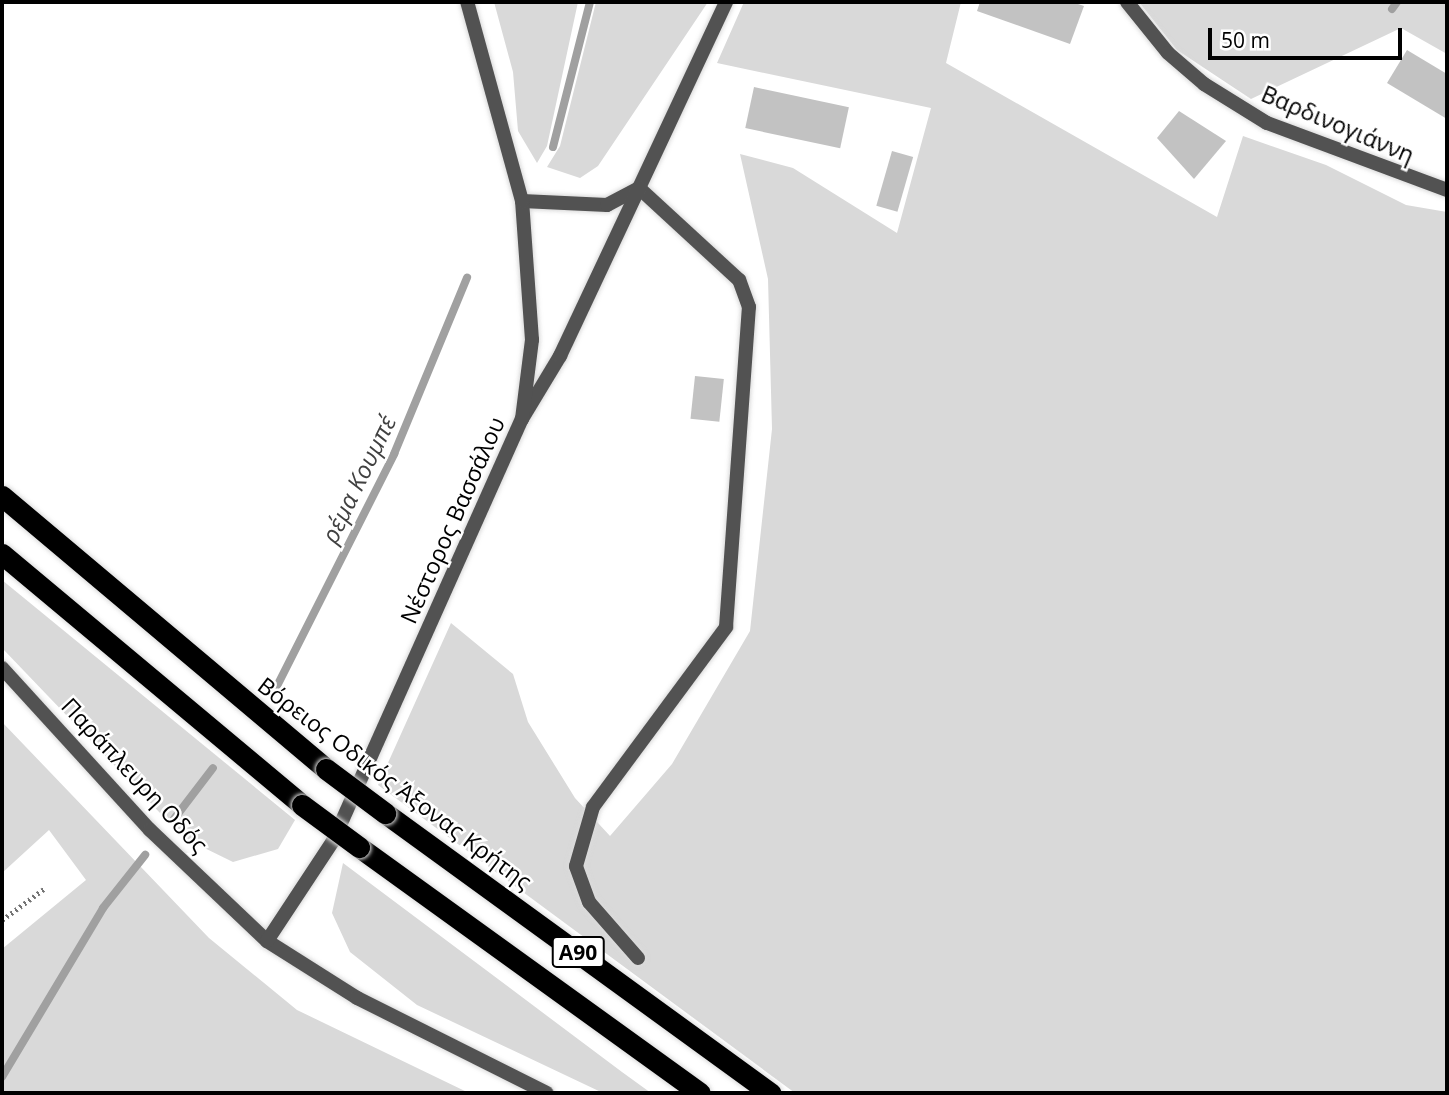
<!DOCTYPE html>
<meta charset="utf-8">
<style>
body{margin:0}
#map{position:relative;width:1449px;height:1095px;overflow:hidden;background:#fff;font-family:"Open Sans",sans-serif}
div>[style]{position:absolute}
.green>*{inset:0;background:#d9d9d9}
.stream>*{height:8px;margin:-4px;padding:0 4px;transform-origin:4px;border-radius:4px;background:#a0a0a0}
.building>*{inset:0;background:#c2c2c2;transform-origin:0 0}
.path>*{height:4.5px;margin-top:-2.25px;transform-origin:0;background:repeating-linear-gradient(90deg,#747474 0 2px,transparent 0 5.5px)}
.roads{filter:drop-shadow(0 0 2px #dbdbdb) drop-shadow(0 0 2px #dbdbdb)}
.service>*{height:14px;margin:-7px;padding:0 7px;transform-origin:7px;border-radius:7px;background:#525252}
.minor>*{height:14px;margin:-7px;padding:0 7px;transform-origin:7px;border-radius:7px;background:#525252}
.tertiary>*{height:14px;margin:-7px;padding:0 7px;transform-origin:7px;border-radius:7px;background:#525252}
.motorway>*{height:21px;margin:-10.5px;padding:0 10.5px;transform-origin:10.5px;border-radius:10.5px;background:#000}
.bridges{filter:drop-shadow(0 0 2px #dbdbdb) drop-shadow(0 0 2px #dbdbdb)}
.motorway-bridge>*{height:21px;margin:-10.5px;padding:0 10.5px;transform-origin:10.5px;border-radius:10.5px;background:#000}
span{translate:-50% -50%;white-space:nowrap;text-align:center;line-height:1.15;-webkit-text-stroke:5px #fff;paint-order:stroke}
.shield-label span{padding:2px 5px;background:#fff;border:2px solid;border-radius:5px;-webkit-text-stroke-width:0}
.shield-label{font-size:21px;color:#000;font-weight:700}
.street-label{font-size:23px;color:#000}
.water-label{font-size:24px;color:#414141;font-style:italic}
.frame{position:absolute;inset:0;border:4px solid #000;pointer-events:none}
.scale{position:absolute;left:1208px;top:28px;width:194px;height:32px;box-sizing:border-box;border:4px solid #000;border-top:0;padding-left:9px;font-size:21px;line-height:24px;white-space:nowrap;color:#000;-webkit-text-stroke:5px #fff;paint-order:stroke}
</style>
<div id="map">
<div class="green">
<i style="clip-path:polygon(494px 2px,578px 2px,547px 146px,537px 163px,518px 131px,513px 72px)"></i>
<i style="clip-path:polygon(596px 2px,708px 2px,598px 166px,580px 178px,547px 167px,560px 146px)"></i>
<i style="clip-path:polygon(744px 2px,961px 2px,946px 63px,1217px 217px,1243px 136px,1326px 165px,1406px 205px,1447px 212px,1447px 1093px,795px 1093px,378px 785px,451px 623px,513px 674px,528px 722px,575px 798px,610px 836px,672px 764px,750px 631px,772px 429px,768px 279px,740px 154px,793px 168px,897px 233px,931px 108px,717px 63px)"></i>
<i style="clip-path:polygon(1139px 2px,1447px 2px,1447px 54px,1401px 28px,1251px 99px,1177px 50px)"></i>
<i style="clip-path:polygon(2px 580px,295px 820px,278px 849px,233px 862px,184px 838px,2px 648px)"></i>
<i style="clip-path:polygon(2px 722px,209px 938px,297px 1010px,469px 1093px,2px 1093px,2px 949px,86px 880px,49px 830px,2px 873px)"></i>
<i style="clip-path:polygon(343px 863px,622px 1072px,651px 1093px,603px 1093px,417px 1005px,350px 952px,332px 913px)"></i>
</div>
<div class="stream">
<i style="left:1392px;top:9px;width:9px;rotate:-54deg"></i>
<i style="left:553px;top:147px;width:150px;rotate:-75.7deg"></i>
<i style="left:274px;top:692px;width:267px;rotate:-63.2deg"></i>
<i style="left:394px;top:454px;width:191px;rotate:-67.5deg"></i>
<i style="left:174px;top:819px;width:64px;rotate:-52.6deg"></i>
<i style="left:2px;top:1077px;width:197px;rotate:-59.1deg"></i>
<i style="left:103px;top:908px;width:68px;rotate:-51.6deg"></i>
</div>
<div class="building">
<i style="clip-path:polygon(980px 2px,1072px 2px,1084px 6px,1070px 44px,977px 11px)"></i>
<i style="clip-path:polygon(1407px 50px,1447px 74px,1447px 119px,1387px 83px)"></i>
<i style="left:754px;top:87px;width:97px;height:42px;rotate:12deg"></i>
<i style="clip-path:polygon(1179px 111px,1226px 141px,1194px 179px,1157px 138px)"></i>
<i style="left:892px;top:151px;width:22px;height:57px;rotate:16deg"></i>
<i style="left:695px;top:376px;width:29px;height:43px;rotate:6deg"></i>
</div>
<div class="path">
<i style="left:2px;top:920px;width:54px;rotate:-36.7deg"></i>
</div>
<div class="roads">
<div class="service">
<i style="left:638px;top:958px;width:74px;rotate:-131.2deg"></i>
<i style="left:589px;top:902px;width:38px;rotate:-110deg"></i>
<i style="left:576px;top:866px;width:61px;rotate:-73.9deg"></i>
<i style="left:593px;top:807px;width:224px;rotate:-53.5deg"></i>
<i style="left:726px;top:627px;width:321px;rotate:-85.9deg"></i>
<i style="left:749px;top:307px;width:29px;rotate:-110deg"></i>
<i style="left:739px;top:280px;width:136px;rotate:-137.4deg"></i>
</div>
<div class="minor">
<i style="left:1127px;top:2px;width:65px;rotate:51.2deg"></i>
<i style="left:1168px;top:53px;width:48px;rotate:40.7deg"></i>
<i style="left:1204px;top:84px;width:74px;rotate:31.8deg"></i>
<i style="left:1267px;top:123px;width:192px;rotate:20.4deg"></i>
<i style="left:522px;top:201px;width:85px;rotate:2.7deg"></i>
<i style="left:607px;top:205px;width:36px;rotate:-28deg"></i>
<i style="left:639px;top:188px;width:205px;rotate:-64.9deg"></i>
<i style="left:522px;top:419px;width:74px;rotate:-58.9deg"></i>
<i style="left:560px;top:356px;width:186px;rotate:-64.8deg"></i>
</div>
<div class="tertiary">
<i style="left:2px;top:668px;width:219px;rotate:47.6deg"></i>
<i style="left:150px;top:830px;width:161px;rotate:43.5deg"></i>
<i style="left:267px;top:941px;width:107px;rotate:32.3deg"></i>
<i style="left:357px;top:998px;width:212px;rotate:26.6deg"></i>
<i style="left:267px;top:941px;width:120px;rotate:-56.6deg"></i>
<i style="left:333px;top:841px;width:462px;rotate:-65.9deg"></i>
<i style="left:522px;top:419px;width:80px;rotate:-82.8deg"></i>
<i style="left:532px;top:340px;width:139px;rotate:-94.1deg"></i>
<i style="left:522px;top:201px;width:206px;rotate:-105.4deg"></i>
</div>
<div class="motorway">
<i style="left:2px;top:496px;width:424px;rotate:40.1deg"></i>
<i style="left:2px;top:554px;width:391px;rotate:39.9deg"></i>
<i style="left:385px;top:813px;width:477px;rotate:36deg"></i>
<i style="left:359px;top:847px;width:420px;rotate:35.8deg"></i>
</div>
</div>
<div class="bridges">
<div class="motorway-bridge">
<i style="left:326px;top:769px;width:74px;rotate:36.7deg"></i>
<i style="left:302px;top:805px;width:71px;rotate:36.4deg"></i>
</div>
</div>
<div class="shield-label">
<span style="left:578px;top:952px">Α90</span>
</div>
<div class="street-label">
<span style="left:1338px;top:124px;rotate:23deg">Βαρδινογιάννη</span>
<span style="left:452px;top:520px;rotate:-66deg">Νέστορος Βασσάλου</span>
<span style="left:135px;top:775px;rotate:47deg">Παράπλευρη Οδός</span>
<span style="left:395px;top:783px;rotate:37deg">Βόρειος Οδικός Άξονας Κρήτης</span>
</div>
<div class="water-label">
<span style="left:358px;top:479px;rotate:-64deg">ρέμα Κουμπέ</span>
</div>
<div class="frame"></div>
<div class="scale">50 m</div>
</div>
